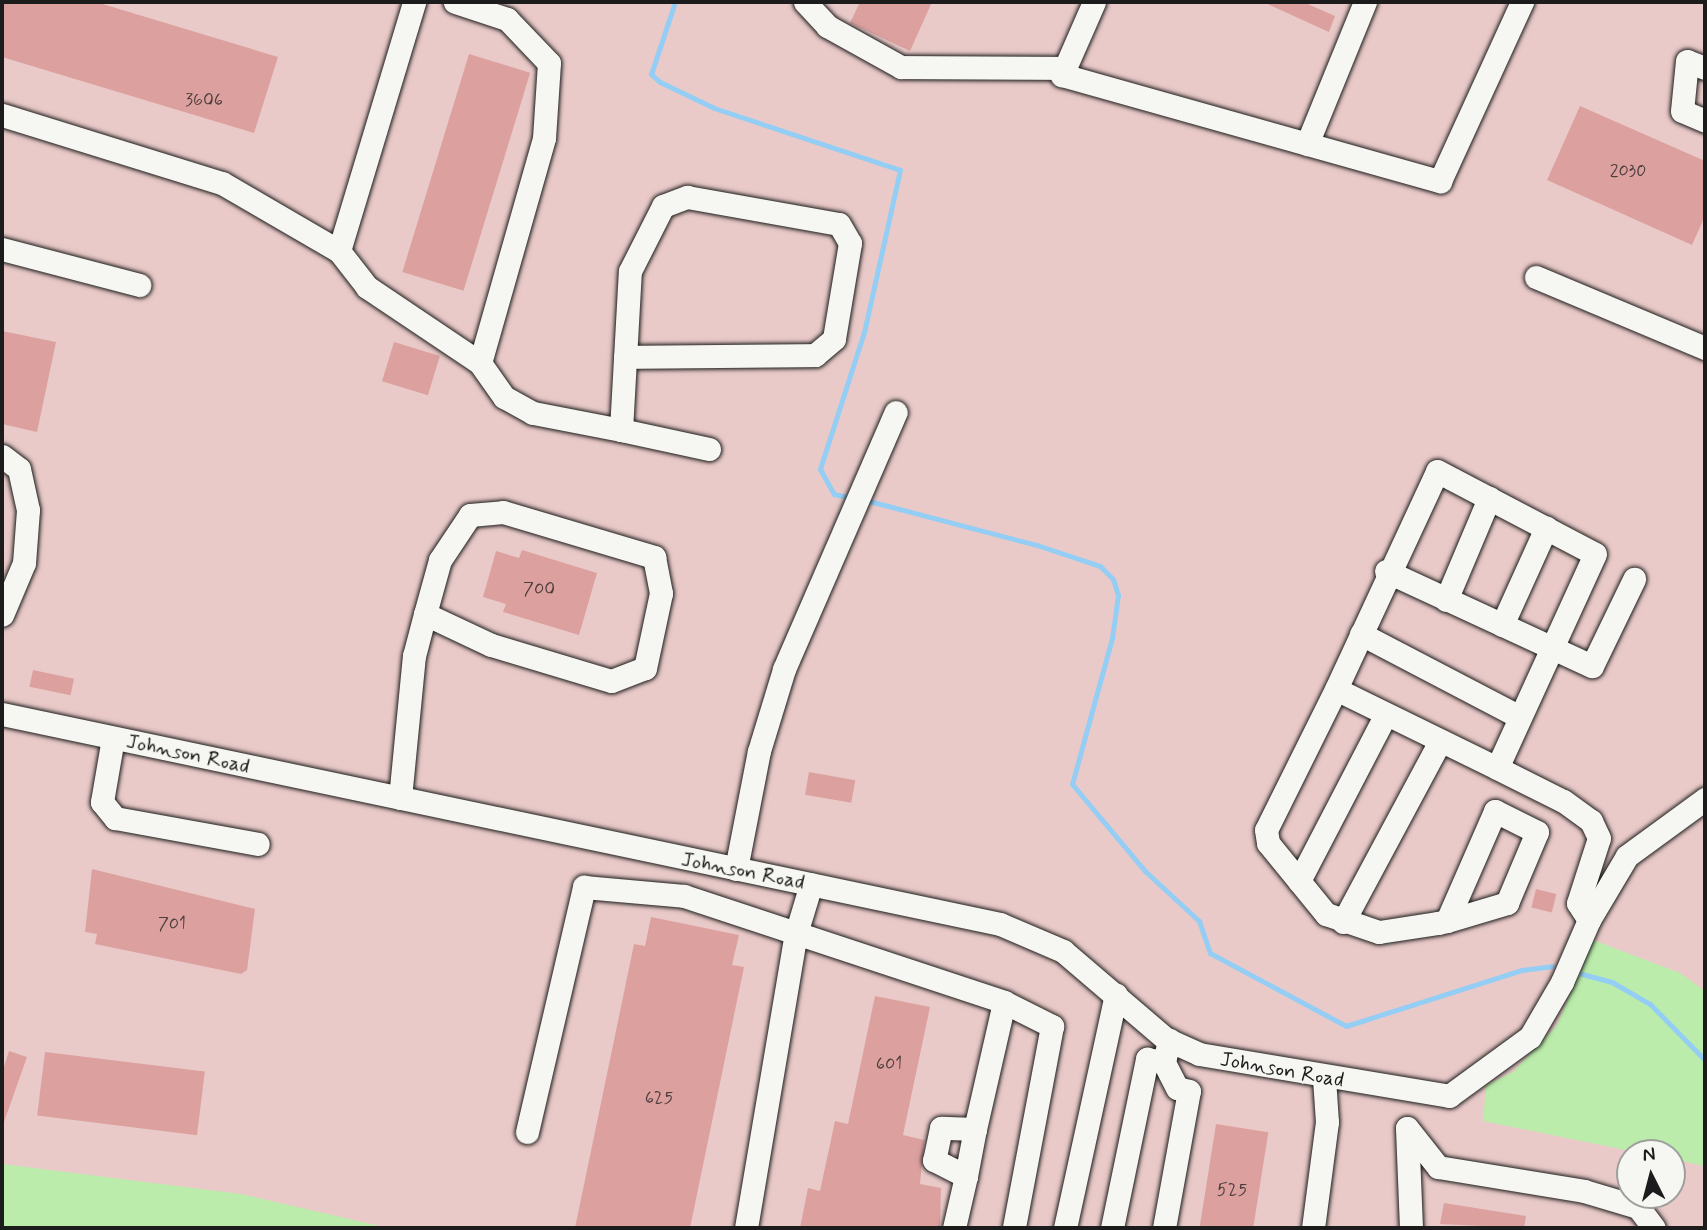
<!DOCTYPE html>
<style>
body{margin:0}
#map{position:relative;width:1707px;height:1230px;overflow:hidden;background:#eedcd9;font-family:Mynerve,sans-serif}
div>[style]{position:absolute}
.built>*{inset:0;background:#e9cac8}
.green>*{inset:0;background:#bbecab}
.stream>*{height:5px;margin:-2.5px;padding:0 2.5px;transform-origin:2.5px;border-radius:2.5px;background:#95cef5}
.building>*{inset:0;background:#dca19f;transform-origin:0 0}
.roads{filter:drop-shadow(0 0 2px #1c1c1c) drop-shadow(0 0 2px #1c1c1c)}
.minor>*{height:23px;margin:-11.5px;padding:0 11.5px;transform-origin:11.5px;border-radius:11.5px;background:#f6f6f2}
span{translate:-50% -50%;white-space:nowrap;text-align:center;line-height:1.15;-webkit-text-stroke:5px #f6f6f2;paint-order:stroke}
.number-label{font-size:18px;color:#4c3d3d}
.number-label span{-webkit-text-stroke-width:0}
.street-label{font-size:21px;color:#1c1c1c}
.frame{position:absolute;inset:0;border:4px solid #1c1c1c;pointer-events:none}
.north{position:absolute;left:1616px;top:1139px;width:70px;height:70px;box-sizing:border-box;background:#f6f6f2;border:2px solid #9f9f9c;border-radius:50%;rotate:354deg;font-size:19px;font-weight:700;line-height:28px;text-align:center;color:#1c1c1c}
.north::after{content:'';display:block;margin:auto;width:24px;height:32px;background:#1c1c1c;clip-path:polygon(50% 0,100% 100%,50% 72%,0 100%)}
</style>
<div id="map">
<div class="built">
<i style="clip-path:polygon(evenodd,2px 2px,1705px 2px,1705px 1228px,2px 1228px,2px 2px,1630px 1153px,1672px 1153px,1672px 1195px,1630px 1195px,1630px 1153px)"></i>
</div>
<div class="green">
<i style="clip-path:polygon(1593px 940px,1680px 973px,1705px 991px,1705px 1166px,1672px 1159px,1672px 1153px,1640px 1153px,1483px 1121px,1486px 1085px,1513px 1072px,1557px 1025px)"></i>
<i style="clip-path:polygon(2px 1164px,241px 1194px,388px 1228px,2px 1228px)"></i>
</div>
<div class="stream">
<i style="left:675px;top:2px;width:76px;rotate:108.4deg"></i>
<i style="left:651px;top:74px;width:12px;rotate:42deg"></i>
<i style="left:660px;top:82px;width:60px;rotate:25.7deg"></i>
<i style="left:714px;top:108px;width:196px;rotate:18.4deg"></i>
<i style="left:900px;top:170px;width:166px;rotate:102.5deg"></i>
<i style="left:864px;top:332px;width:144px;rotate:107.8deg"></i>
<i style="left:820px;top:469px;width:29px;rotate:61deg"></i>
<i style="left:834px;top:494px;width:18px;rotate:13deg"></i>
<i style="left:865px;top:500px;width:178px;rotate:14.7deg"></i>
<i style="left:1037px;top:545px;width:66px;rotate:18.4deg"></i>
<i style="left:1100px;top:566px;width:18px;rotate:45deg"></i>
<i style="left:1113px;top:579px;width:17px;rotate:73deg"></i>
<i style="left:1118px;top:595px;width:43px;rotate:97.9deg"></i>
<i style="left:1112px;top:638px;width:151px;rotate:105.3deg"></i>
<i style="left:1072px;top:784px;width:114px;rotate:50deg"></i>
<i style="left:1145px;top:871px;width:74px;rotate:42.8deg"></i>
<i style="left:1199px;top:921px;width:34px;rotate:71deg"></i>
<i style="left:1210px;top:953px;width:154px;rotate:28.2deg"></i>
<i style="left:1346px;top:1026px;width:184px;rotate:-17.7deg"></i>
<i style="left:1521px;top:970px;width:31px;rotate:-7deg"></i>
<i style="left:1582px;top:974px;width:31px;rotate:15deg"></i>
<i style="left:1612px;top:982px;width:44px;rotate:30.1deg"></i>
<i style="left:1650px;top:1004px;width:78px;rotate:45.5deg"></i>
</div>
<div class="building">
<i style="clip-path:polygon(2px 2px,96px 2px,278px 57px,254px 133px,2px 57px)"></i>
<i style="clip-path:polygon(860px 2px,932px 2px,910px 51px,850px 23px)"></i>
<i style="clip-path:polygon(1263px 2px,1303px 2px,1335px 16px,1329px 32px)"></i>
<i style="left:469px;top:54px;width:64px;height:228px;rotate:17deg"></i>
<i style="clip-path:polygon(1580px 106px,1705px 161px,1705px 216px,1692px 245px,1547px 180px)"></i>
<i style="clip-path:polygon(2px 331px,56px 342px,37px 432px,2px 424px)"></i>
<i style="left:394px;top:342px;width:48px;height:41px;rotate:17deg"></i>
<i style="clip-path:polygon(522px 550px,597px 573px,579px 635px,503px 612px,506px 604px,483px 597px,496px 551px,519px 558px)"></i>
<i style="left:33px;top:670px;width:42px;height:17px;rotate:12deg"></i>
<i style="left:809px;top:772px;width:47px;height:23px;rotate:10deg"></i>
<i style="clip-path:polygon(92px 869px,255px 909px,247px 970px,241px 974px,95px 944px,97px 934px,85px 932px)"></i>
<i style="left:1536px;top:889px;width:21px;height:19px;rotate:14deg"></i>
<i style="clip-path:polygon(651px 917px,739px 935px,732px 965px,744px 967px,690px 1228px,575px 1228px,634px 944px,645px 946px)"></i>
<i style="clip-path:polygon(875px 996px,930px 1007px,903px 1135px,924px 1140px,920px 1184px,941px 1188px,940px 1228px,800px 1228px,808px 1188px,820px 1191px,835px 1121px,848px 1124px)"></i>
<i style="clip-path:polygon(9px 1051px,27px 1057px,4px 1122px,2px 1073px)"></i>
<i style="left:45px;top:1052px;width:161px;height:64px;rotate:7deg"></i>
<i style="left:1216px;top:1124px;width:53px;height:103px;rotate:9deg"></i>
<i style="clip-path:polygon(1444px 1203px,1526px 1216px,1524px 1228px,1440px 1224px)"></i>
</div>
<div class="roads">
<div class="minor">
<i style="left:805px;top:2px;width:33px;rotate:47deg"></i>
<i style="left:827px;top:26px;width:85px;rotate:29deg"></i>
<i style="left:901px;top:67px;width:164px;rotate:0.3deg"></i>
<i style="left:1094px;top:2px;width:80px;rotate:113.7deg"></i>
<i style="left:1062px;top:75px;width:393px;rotate:15.7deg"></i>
<i style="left:1440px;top:181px;width:197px;rotate:-65.4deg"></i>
<i style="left:1705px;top:68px;width:19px;rotate:-159deg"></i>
<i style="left:1687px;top:61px;width:50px;rotate:95.7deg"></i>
<i style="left:1682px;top:111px;width:25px;rotate:23deg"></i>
<i style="left:2px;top:115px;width:230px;rotate:17.2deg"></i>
<i style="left:222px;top:183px;width:135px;rotate:30.2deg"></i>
<i style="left:339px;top:251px;width:46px;rotate:52.1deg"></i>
<i style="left:367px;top:287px;width:136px;rotate:33.9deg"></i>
<i style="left:480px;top:363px;width:234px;rotate:-74.1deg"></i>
<i style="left:544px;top:138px;width:75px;rotate:-86.2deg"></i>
<i style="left:549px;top:63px;width:61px;rotate:-133.7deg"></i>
<i style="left:507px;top:19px;width:55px;rotate:-161.9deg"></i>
<i style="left:1307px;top:144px;width:153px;rotate:-67.8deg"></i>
<i style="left:2px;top:249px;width:142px;rotate:14.7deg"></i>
<i style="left:339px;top:251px;width:260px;rotate:-73.2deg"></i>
<i style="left:1536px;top:277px;width:183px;rotate:22.8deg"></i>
<i style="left:480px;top:363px;width:42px;rotate:54.8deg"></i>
<i style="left:504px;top:397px;width:33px;rotate:29deg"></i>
<i style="left:533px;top:413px;width:90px;rotate:10.9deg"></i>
<i style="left:621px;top:430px;width:159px;rotate:-86.8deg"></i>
<i style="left:630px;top:271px;width:73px;rotate:-63.1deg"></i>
<i style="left:663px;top:206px;width:26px;rotate:-21deg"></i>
<i style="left:687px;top:197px;width:154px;rotate:10.1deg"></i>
<i style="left:839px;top:224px;width:22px;rotate:60deg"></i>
<i style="left:850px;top:243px;width:97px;rotate:99.5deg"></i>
<i style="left:834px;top:339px;width:25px;rotate:140deg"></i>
<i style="left:815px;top:355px;width:190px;rotate:179.4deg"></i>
<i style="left:621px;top:430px;width:90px;rotate:12.2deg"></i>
<i style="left:2px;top:456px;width:21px;rotate:37deg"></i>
<i style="left:19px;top:469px;width:42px;rotate:77.6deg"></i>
<i style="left:28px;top:510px;width:53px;rotate:94.3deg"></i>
<i style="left:24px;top:563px;width:56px;rotate:112.9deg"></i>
<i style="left:1386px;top:571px;width:227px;rotate:24.8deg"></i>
<i style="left:1592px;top:666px;width:97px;rotate:-64.2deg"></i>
<i style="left:1446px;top:600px;width:111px;rotate:-67.1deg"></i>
<i style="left:1502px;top:625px;width:107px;rotate:-65.6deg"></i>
<i style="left:1361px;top:634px;width:179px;rotate:27.6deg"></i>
<i style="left:1336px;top:689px;width:157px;rotate:116.4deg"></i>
<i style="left:1266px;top:830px;width:13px;rotate:81deg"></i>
<i style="left:1268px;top:843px;width:92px;rotate:50.8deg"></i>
<i style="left:1326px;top:914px;width:56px;rotate:18.8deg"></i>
<i style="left:1379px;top:932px;width:60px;rotate:-8.7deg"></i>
<i style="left:1438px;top:923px;width:9px;rotate:-13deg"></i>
<i style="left:1447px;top:921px;width:63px;rotate:-16.7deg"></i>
<i style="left:1507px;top:903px;width:77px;rotate:-67.1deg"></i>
<i style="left:1537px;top:832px;width:47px;rotate:-153.4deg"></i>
<i style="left:1495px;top:811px;width:120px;rotate:113.6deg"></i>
<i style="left:2px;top:714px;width:1020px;rotate:11.88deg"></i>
<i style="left:1000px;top:924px;width:69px;rotate:23.2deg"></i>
<i style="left:1063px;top:951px;width:135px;rotate:40.5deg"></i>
<i style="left:1166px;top:1039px;width:36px;rotate:24deg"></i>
<i style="left:1199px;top:1054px;width:254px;rotate:9.5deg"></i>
<i style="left:1449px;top:1096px;width:100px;rotate:-36.1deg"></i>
<i style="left:1530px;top:1037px;width:64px;rotate:-59.8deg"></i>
<i style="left:1562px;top:982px;width:68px;rotate:-66.5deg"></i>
<i style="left:1589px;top:920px;width:20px;rotate:-123deg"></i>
<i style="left:1578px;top:903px;width:68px;rotate:-72.1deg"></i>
<i style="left:1599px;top:838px;width:19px;rotate:-115deg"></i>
<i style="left:1591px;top:821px;width:34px;rotate:-144deg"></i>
<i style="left:1563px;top:801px;width:74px;rotate:-153.4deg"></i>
<i style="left:1497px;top:768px;width:179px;rotate:-153.9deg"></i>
<i style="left:1336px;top:689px;width:240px;rotate:-65.1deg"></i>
<i style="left:1437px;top:471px;width:178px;rotate:27.7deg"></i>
<i style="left:1595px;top:554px;width:235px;rotate:114.6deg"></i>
<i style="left:113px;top:738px;width:65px;rotate:99.8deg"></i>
<i style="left:102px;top:802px;width:21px;rotate:51deg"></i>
<i style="left:115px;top:818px;width:145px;rotate:10.3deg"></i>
<i style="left:400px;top:798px;width:143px;rotate:-84.4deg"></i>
<i style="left:414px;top:656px;width:43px;rotate:-75.3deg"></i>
<i style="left:425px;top:614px;width:56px;rotate:-74.5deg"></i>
<i style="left:440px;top:560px;width:54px;rotate:-56.3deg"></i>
<i style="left:470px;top:515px;width:33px;rotate:-5deg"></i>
<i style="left:503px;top:512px;width:158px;rotate:16.6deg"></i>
<i style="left:654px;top:557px;width:37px;rotate:79deg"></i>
<i style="left:661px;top:593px;width:77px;rotate:102deg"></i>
<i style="left:645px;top:668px;width:36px;rotate:159deg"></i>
<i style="left:611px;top:681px;width:125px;rotate:-163.3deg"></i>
<i style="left:491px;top:645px;width:73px;rotate:-154.8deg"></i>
<i style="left:736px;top:869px;width:120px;rotate:-79deg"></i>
<i style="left:759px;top:751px;width:86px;rotate:-73deg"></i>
<i style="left:784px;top:669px;width:280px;rotate:-66.5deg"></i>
<i style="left:1299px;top:881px;width:188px;rotate:-62.5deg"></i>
<i style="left:1589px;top:920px;width:74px;rotate:-59.3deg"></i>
<i style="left:1627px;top:856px;width:97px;rotate:-36.2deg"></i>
<i style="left:1343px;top:922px;width:205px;rotate:-61.8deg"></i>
<i style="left:975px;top:1129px;width:130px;rotate:-77.1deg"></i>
<i style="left:527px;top:1132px;width:252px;rotate:-76.9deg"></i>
<i style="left:584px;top:887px;width:100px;rotate:5.1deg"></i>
<i style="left:684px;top:896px;width:337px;rotate:18.3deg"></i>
<i style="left:1004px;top:1002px;width:54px;rotate:26.6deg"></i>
<i style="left:1052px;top:1026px;width:206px;rotate:100.7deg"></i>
<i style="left:746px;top:1228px;width:295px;rotate:-80.4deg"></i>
<i style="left:795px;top:937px;width:55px;rotate:-73.2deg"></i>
<i style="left:954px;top:1228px;width:53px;rotate:-77deg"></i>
<i style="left:966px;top:1176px;width:48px;rotate:-79.2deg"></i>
<i style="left:975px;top:1129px;width:34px;rotate:-178deg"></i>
<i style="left:941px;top:1128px;width:33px;rotate:102deg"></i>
<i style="left:934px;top:1160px;width:36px;rotate:27deg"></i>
<i style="left:1065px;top:1228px;width:239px;rotate:-77.7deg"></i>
<i style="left:1112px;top:1228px;width:173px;rotate:-78.3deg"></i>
<i style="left:1147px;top:1059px;width:17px;rotate:10deg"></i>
<i style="left:1164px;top:1228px;width:139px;rotate:-79.7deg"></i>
<i style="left:1189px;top:1091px;width:12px;rotate:-166deg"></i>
<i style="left:1177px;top:1088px;width:29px;rotate:-117deg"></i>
<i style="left:1164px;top:1062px;width:23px;rotate:-77deg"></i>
<i style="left:1313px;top:1228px;width:107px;rotate:-82.5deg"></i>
<i style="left:1327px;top:1122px;width:44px;rotate:-93.9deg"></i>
<i style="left:1411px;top:1228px;width:100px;rotate:-92.3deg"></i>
<i style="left:1407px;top:1128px;width:50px;rotate:51.5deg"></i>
<i style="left:1438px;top:1167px;width:148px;rotate:9.3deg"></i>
<i style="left:1584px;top:1191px;width:56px;rotate:16.5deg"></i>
<i style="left:1638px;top:1207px;width:26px;rotate:53deg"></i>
</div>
</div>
<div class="number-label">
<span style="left:204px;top:100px">3606</span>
<span style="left:1628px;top:171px">2030</span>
<span style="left:539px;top:589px">700</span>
<span style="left:172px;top:924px">701</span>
<span style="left:889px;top:1064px">601</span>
<span style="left:659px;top:1098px">625</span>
<span style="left:1232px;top:1190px">525</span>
</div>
<div class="street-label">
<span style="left:188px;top:754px;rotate:12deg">Johnson Road</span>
<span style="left:743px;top:871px;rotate:11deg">Johnson Road</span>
<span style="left:1282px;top:1070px;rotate:10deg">Johnson Road</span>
</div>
<div class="frame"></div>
<div class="north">N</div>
</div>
